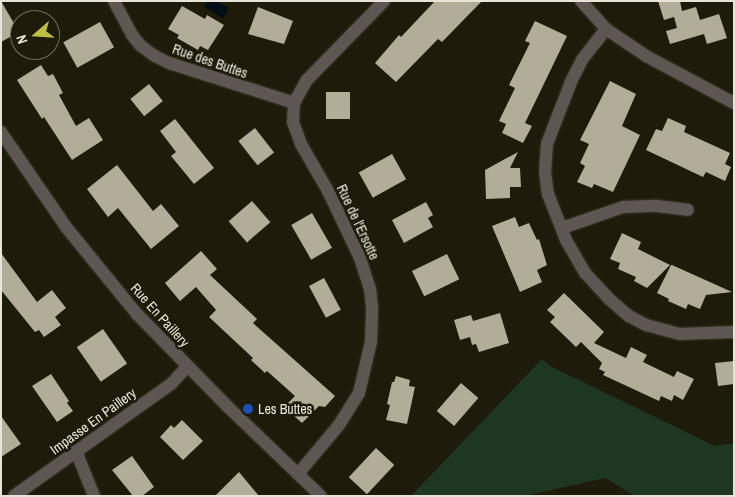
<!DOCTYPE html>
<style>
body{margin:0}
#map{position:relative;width:735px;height:497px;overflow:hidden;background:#1f1b0b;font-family:"Archivo Narrow",sans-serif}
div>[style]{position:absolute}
.green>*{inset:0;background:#1d3723}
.water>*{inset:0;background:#000f16}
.building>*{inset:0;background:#b1ad98;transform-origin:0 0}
.roads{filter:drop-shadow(0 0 1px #3b3728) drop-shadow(0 0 1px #3b3728)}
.street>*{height:12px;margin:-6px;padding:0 6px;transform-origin:6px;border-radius:6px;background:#5e5652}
.dots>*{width:14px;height:14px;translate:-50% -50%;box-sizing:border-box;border:2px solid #1f1b0b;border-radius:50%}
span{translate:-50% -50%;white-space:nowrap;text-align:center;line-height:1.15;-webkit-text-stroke:5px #1f1b0b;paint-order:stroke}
.street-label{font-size:14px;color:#e7e5da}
.poi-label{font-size:14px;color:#e7e5da}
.left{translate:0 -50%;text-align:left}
.frame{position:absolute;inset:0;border:2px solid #e7e5da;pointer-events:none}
.north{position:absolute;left:10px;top:10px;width:50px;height:50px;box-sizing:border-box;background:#1f1b0b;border:1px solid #6f6c5e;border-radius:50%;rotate:251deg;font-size:14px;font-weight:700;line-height:20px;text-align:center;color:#e7e5da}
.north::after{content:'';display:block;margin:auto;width:18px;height:22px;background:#bebf42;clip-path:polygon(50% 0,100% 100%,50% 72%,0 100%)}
</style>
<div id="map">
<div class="green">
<i style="clip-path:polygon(542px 359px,550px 366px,715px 446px,734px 443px,734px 496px,635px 496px,605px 478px,525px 496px,411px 496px)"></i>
</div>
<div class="water">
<i style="clip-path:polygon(207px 1px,217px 1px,229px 8px,223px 18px,204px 7px)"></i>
</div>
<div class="building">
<i style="clip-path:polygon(1px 1px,19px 32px,1px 42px)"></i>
<i style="clip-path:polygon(435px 1px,482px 1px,442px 42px,438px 39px,396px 82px,375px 63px,399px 35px,401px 37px)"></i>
<i style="clip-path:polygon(658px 1px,680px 1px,682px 11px,696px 7px,700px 20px,719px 14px,727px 38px,707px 44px,704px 34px,670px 44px,666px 31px,677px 28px,674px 17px,664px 20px)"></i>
<i style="clip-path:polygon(182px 6px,205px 19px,207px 15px,224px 25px,208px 50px,200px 46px,198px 50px,177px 38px,179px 35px,168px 29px)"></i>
<i style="clip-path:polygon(258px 7px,293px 21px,284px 44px,248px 34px)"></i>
<i style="clip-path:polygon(535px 21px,567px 36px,525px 123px,532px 126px,523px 143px,502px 133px,506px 124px,499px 121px,515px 88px,509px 85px,530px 43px,525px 41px)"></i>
<i style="left:100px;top:22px;width:29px;height:42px;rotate:61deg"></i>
<i style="clip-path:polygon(41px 65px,48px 76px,53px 74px,63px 93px,59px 95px,76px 126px,89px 118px,103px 140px,72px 160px,44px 117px,42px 119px,17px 80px)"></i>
<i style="clip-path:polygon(610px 81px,636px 94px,622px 126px,640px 135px,613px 192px,594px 184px,592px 188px,577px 182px,585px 166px,580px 163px,589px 144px,580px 140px)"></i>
<i style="left:149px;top:84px;width:22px;height:24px;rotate:51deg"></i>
<i style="left:326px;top:92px;width:24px;height:27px"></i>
<i style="clip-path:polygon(668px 118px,686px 126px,684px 132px,730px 153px,725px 164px,731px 167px,725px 181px,706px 172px,703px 177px,646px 150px,656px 129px,662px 131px)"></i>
<i style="clip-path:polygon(175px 119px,214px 168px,194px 184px,171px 156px,176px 152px,160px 131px)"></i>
<i style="left:255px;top:128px;width:31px;height:21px;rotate:52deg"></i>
<i style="clip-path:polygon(518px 152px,510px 168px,520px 168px,521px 187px,510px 187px,510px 198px,486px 199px,485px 170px)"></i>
<i style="left:392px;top:154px;width:29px;height:38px;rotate:61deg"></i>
<i style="clip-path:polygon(117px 165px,153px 211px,161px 204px,179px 226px,151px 249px,118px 208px,108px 217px,87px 189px)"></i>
<i style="left:252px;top:201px;width:28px;height:31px;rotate:49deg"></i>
<i style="clip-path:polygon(426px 202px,433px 215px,428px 218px,433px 227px,404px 243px,392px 220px)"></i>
<i style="left:312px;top:213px;width:40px;height:24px;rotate:60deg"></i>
<i style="clip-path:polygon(515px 217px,519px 227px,529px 223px,537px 240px,539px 239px,547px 265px,537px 270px,542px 282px,520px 292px,492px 226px)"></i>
<i style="clip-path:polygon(622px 233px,641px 242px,638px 249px,670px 265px,647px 288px,634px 281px,636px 277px,618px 269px,620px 263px,610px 259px)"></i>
<i style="clip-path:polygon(201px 251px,217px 269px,210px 275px,257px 319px,253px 323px,335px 396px,325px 407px,319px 406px,302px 423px,284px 407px,295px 396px,267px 371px,265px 373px,251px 360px,253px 358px,209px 317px,216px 310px,196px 287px,180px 301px,165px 283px)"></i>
<i style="clip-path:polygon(1px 253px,37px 302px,52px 290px,66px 308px,55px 317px,61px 325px,44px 337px,39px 330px,35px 332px,1px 290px)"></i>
<i style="left:447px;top:254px;width:28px;height:39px;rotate:64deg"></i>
<i style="clip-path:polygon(671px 265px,672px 265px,732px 292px,706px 295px,700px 309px,688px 304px,686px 309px,668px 301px,669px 299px,657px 293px)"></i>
<i style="left:324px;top:278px;width:36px;height:17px;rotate:62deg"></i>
<i style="clip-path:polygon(564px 293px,604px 332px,594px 343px,626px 358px,631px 347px,647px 355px,643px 362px,674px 377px,677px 371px,694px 379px,683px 400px,674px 395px,672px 401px,661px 396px,659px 401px,603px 375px,605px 372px,599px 369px,602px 363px,581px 342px,576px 347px,550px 322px,555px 317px,547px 310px)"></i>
<i style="clip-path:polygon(500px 313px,509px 343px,479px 352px,476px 344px,472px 345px,470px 337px,460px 340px,454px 320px,471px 315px,473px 321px)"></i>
<i style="left:103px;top:329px;width:42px;height:32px;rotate:55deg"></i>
<i style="clip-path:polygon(734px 361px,734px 384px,718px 386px,715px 363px)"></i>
<i style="clip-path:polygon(51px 374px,69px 401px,67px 403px,73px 411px,57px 422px,32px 386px)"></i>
<i style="clip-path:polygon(396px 376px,410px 380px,409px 386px,415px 387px,407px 424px,386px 420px,390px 405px,387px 404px,392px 382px,394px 382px)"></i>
<i style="left:461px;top:383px;width:23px;height:37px;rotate:41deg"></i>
<i style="clip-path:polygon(1px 416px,21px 444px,1px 457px)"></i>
<i style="clip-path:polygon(182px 420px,203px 441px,183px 460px,160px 437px,171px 425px,174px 428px)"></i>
<i style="left:376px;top:448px;width:25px;height:40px;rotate:43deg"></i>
<i style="clip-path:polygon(132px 456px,154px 487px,142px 496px,133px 496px,112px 470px)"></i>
<i style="clip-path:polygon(239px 472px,259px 496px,215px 496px)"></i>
</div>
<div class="roads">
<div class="street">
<i style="left:114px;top:1px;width:38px;rotate:62deg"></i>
<i style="left:132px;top:35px;width:14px;rotate:51deg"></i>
<i style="left:141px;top:46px;width:17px;rotate:36deg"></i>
<i style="left:155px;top:56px;width:16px;rotate:27deg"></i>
<i style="left:169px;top:63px;width:131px;rotate:17.7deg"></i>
<i style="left:581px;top:1px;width:38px;rotate:48deg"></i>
<i style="left:606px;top:29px;width:48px;rotate:34deg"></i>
<i style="left:646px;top:56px;width:100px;rotate:28.1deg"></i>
<i style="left:606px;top:29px;width:39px;rotate:128deg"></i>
<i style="left:582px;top:60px;width:25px;rotate:117deg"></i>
<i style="left:571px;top:82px;width:66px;rotate:111.2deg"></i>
<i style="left:547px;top:144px;width:27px;rotate:94deg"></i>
<i style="left:545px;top:171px;width:23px;rotate:83deg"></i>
<i style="left:548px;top:194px;width:49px;rotate:68.6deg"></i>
<i style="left:566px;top:240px;width:39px;rotate:60deg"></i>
<i style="left:586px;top:274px;width:33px;rotate:47deg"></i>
<i style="left:608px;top:298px;width:28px;rotate:41deg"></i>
<i style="left:629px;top:316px;width:19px;rotate:28deg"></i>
<i style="left:646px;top:325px;width:34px;rotate:15deg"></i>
<i style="left:679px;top:334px;width:55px;rotate:-2.1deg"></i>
<i style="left:1px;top:132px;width:115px;rotate:55.6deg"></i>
<i style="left:66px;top:227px;width:112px;rotate:50.8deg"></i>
<i style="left:137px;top:314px;width:129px;rotate:45.6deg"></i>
<i style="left:227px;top:406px;width:130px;rotate:43.8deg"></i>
<i style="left:562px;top:228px;width:65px;rotate:-19deg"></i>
<i style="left:623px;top:207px;width:34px;rotate:-2deg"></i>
<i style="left:657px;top:206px;width:31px;rotate:7deg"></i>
<i style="left:76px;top:451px;width:48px;rotate:68.2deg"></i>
<i style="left:298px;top:474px;width:64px;rotate:-50.1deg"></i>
<i style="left:339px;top:425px;width:38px;rotate:-58deg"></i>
<i style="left:359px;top:393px;width:52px;rotate:-76.8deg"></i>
<i style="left:371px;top:342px;width:35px;rotate:-88deg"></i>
<i style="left:372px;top:307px;width:18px;rotate:-96deg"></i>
<i style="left:370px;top:289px;width:35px;rotate:-108deg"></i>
<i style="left:359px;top:256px;width:72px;rotate:-115.5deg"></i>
<i style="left:328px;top:191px;width:54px;rotate:-119.9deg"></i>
<i style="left:301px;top:144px;width:23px;rotate:-110deg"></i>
<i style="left:293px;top:122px;width:19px;rotate:-87deg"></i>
<i style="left:294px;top:103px;width:26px;rotate:-61deg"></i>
<i style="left:307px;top:80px;width:110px;rotate:-45.7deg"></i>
<i style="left:14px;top:496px;width:193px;rotate:-35.5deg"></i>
<i style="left:171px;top:384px;width:23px;rotate:-47deg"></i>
</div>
</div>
<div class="dots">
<i style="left:248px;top:409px;background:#1a4fb4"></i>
</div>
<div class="street-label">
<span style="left:210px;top:61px;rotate:19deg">Rue des Buttes</span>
<span style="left:358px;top:222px;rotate:65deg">Rue de l'Ersotte</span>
<span style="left:160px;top:315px;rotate:48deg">Rue En Paillery</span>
<span style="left:93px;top:421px;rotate:-36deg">Impasse En Paillery</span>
</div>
<div class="poi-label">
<span class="left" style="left:258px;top:409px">Les Buttes</span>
</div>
<div class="frame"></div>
<div class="north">N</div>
</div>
